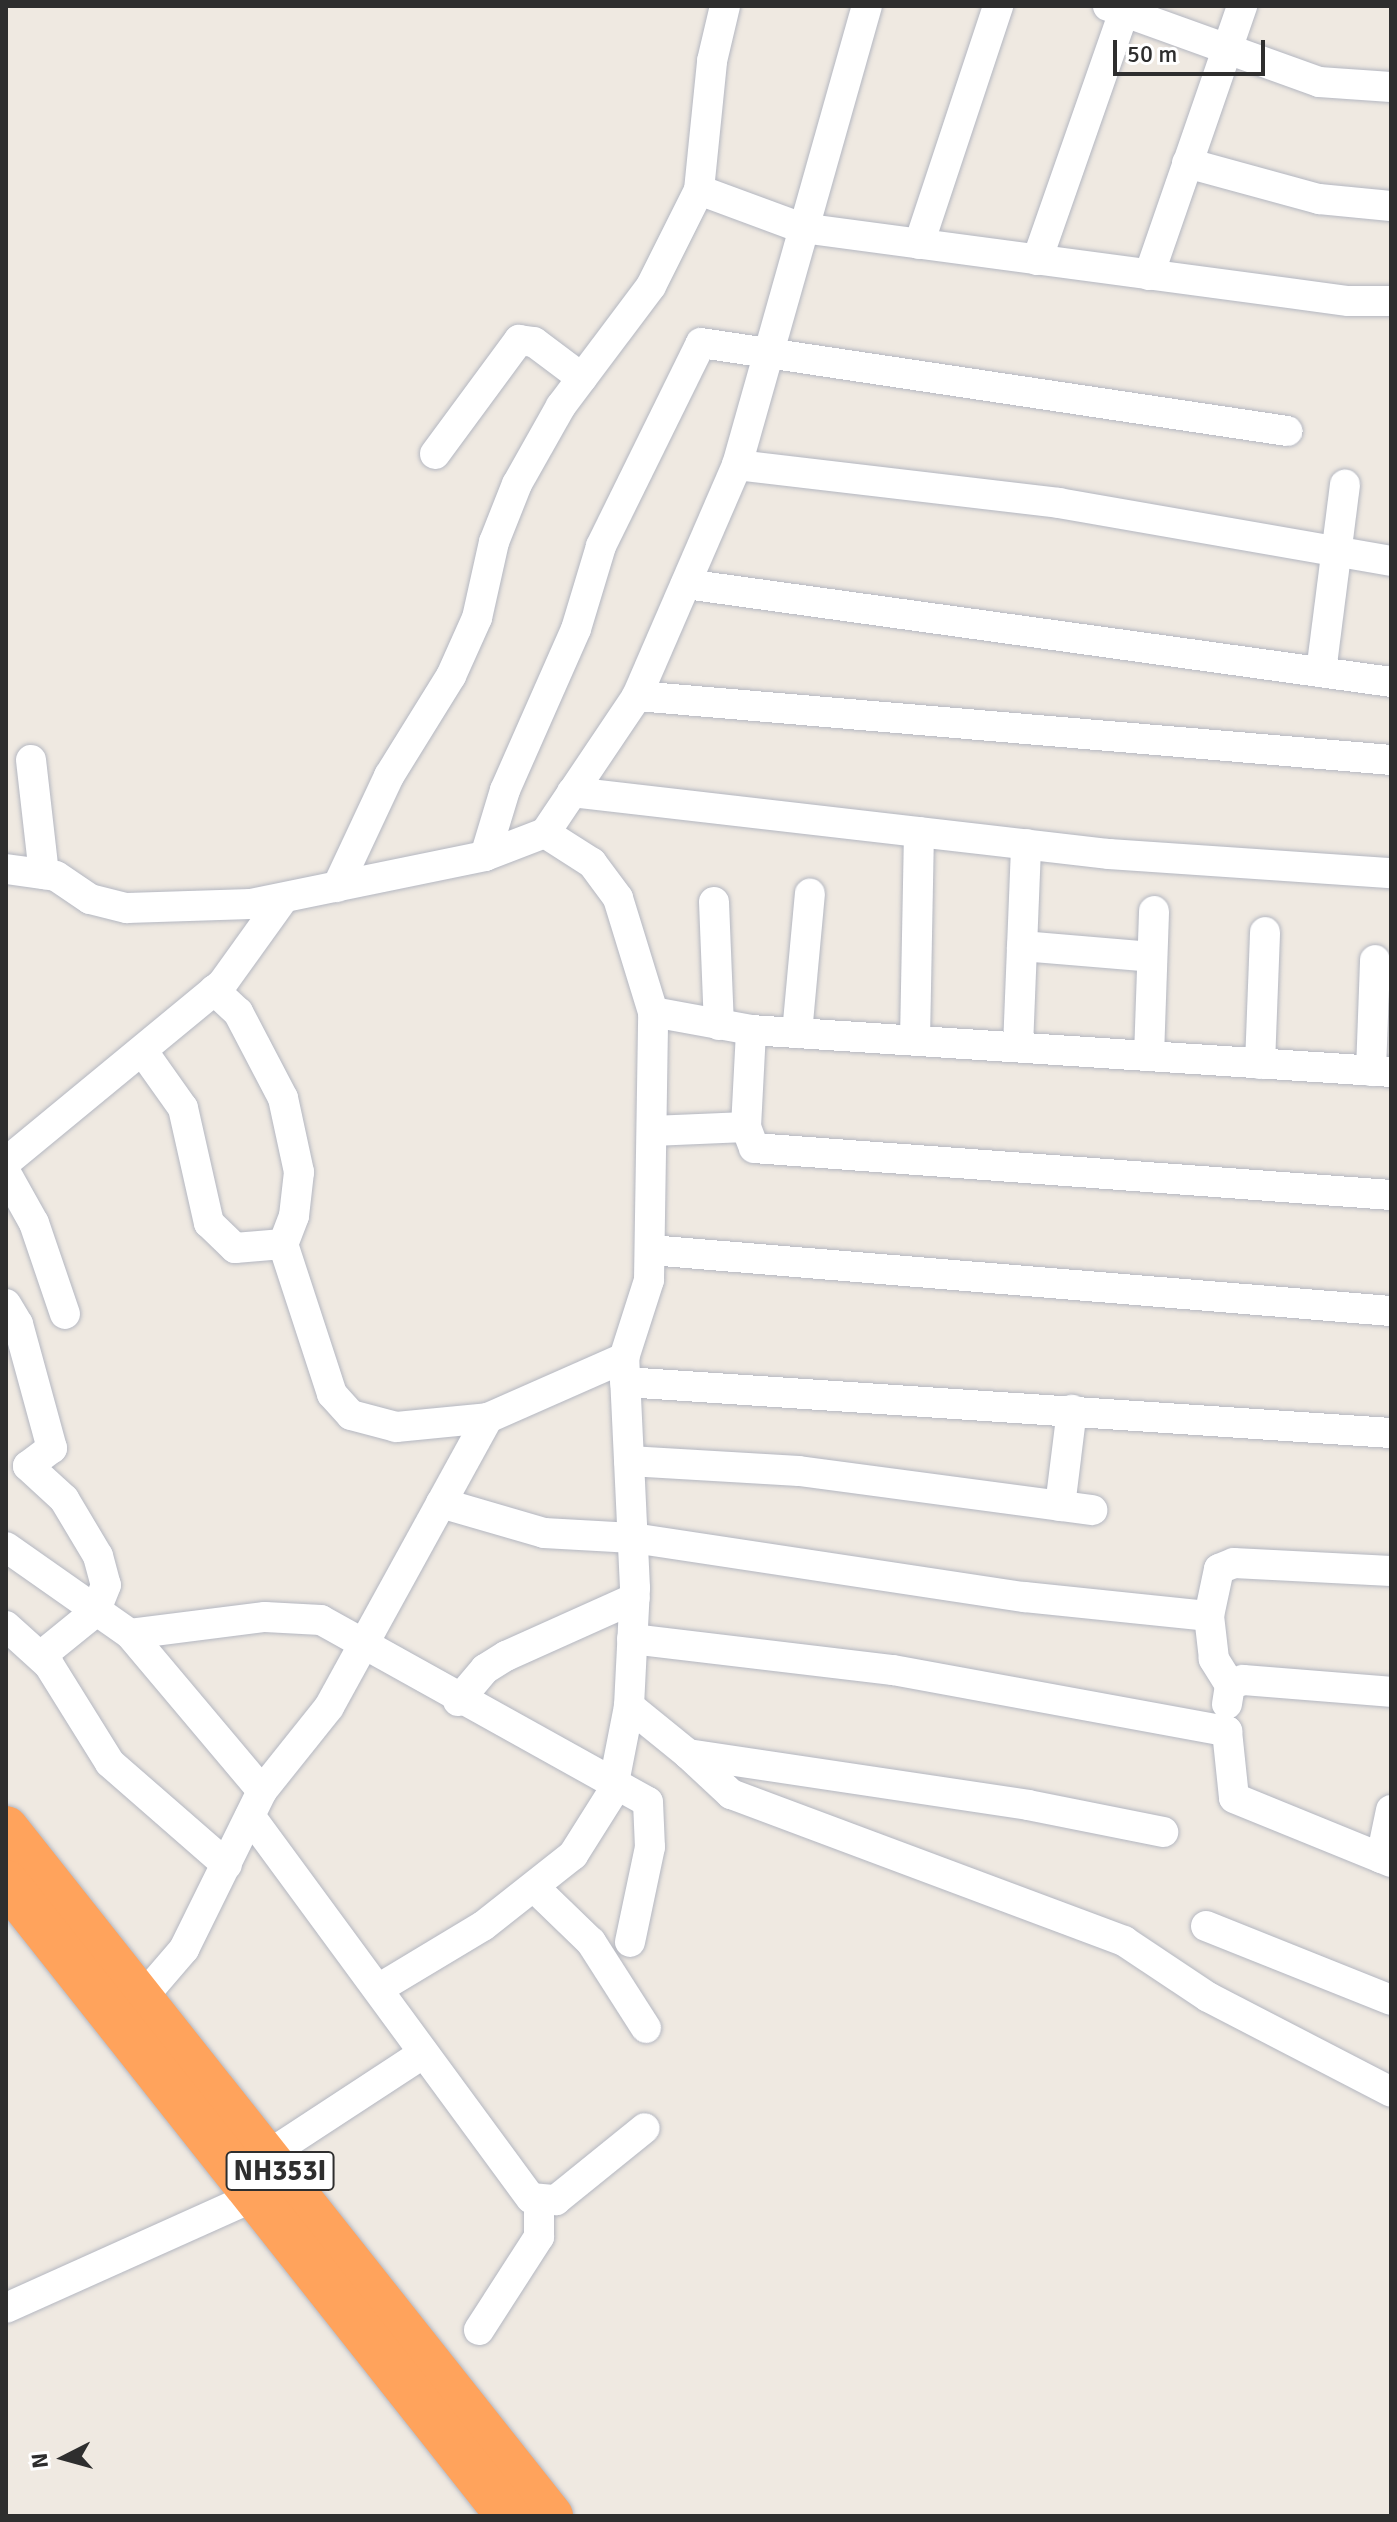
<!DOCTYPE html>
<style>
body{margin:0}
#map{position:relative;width:1397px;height:2522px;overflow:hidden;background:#efe9e1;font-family:Signika,sans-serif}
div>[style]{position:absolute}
.roads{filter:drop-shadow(0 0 2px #b4b7c1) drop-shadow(0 0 2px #b4b7c1)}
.minor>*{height:30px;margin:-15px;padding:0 15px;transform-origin:15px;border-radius:15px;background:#fff}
.highway>*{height:44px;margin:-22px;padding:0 22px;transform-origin:22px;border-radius:22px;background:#ffa35c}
span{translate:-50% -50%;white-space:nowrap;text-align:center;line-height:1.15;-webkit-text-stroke:8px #fff;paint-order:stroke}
.shield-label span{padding:2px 6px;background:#fff;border:2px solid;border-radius:6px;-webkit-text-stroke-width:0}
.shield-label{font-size:28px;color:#2e2e2e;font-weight:700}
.frame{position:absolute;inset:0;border:8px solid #2e2e2e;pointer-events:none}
.north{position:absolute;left:24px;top:2418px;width:80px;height:80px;-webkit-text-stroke:6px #fff;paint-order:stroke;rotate:264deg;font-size:22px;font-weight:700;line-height:32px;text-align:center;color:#2e2e2e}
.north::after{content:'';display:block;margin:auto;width:28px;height:36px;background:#2e2e2e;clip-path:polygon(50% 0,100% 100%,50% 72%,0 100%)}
.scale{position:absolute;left:1113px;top:40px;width:152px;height:36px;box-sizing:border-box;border:4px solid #2e2e2e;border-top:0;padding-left:10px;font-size:24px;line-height:28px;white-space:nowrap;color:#2e2e2e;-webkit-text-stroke:6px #fff;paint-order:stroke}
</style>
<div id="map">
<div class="roads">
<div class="minor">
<i style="left:1108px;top:6px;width:224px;rotate:19.8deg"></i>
<i style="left:1319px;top:82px;width:72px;rotate:4deg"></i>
<i style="left:1187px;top:163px;width:137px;rotate:15.3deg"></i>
<i style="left:1319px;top:199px;width:72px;rotate:5.6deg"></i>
<i style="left:699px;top:190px;width:130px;rotate:-84.2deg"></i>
<i style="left:712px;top:61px;width:57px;rotate:-76.7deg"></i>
<i style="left:919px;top:244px;width:251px;rotate:-71.6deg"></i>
<i style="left:1037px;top:260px;width:269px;rotate:-70.7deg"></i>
<i style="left:1149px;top:275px;width:285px;rotate:-70.9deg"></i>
<i style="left:435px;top:454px;width:142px;rotate:-53.6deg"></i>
<i style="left:519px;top:340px;width:15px;rotate:8deg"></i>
<i style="left:534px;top:342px;width:60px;rotate:36.9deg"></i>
<i style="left:737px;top:465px;width:324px;rotate:6.7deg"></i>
<i style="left:1059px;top:503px;width:337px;rotate:9.9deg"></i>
<i style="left:686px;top:584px;width:712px;rotate:7.91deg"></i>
<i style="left:1321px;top:672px;width:189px;rotate:-82.7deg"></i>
<i style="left:637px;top:696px;width:757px;rotate:4.85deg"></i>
<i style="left:31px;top:760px;width:115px;rotate:83.5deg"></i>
<i style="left:572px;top:792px;width:541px;rotate:6.59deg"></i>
<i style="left:1109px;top:854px;width:283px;rotate:3.9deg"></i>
<i style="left:485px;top:856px;width:69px;rotate:-73.1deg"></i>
<i style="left:505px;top:790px;width:176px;rotate:-66.2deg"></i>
<i style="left:576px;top:629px;width:87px;rotate:-73.2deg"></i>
<i style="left:601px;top:546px;width:226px;rotate:-63.8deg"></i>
<i style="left:701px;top:343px;width:593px;rotate:8.54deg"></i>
<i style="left:6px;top:869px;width:50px;rotate:8deg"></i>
<i style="left:56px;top:876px;width:41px;rotate:34.1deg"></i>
<i style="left:90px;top:899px;width:38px;rotate:14deg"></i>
<i style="left:127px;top:908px;width:124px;rotate:-1.8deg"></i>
<i style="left:251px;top:904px;width:239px;rotate:-11.6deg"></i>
<i style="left:485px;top:856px;width:64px;rotate:-21deg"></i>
<i style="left:545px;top:833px;width:165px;rotate:-56.1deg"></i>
<i style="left:637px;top:696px;width:252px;rotate:-66.6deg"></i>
<i style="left:737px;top:465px;width:477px;rotate:-74.2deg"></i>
<i style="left:337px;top:887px;width:123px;rotate:-64.9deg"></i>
<i style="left:389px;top:776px;width:118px;rotate:-58.2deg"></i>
<i style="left:451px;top:676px;width:64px;rotate:-65.9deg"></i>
<i style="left:477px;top:618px;width:78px;rotate:-77.4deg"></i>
<i style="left:494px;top:542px;width:62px;rotate:-68.4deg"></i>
<i style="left:517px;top:484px;width:90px;rotate:-60.6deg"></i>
<i style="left:561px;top:406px;width:150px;rotate:-53.1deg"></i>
<i style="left:651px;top:286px;width:107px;rotate:-63.4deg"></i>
<i style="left:699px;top:190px;width:110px;rotate:20.3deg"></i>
<i style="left:802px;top:228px;width:551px;rotate:7.62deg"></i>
<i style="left:1348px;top:301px;width:43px"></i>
<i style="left:714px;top:902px;width:123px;rotate:87.7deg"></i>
<i style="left:1022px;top:946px;width:130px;rotate:4.8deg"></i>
<i style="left:214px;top:990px;width:33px;rotate:43deg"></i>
<i style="left:238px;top:1012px;width:97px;rotate:62.4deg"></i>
<i style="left:283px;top:1098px;width:76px;rotate:77.8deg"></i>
<i style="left:299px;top:1172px;width:44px;rotate:96.5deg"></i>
<i style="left:294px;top:1216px;width:30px;rotate:111deg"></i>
<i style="left:283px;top:1244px;width:158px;rotate:71.9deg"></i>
<i style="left:332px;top:1394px;width:28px;rotate:48deg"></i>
<i style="left:351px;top:1415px;width:47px;rotate:14.9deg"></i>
<i style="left:396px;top:1427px;width:92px;rotate:-5.6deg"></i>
<i style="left:653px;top:1012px;width:100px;rotate:10.4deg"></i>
<i style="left:751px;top:1030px;width:641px;rotate:3.75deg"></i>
<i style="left:797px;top:1033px;width:140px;rotate:-84.7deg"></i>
<i style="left:915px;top:1040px;width:208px;rotate:-88.9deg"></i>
<i style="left:1018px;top:1047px;width:203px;rotate:-87.7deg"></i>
<i style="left:144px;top:1053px;width:67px;rotate:54.7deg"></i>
<i style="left:183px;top:1108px;width:118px;rotate:77.3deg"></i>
<i style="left:209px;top:1223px;width:36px;rotate:44deg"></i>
<i style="left:235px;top:1248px;width:48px;rotate:-4.8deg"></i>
<i style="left:1149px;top:1056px;width:145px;rotate:-88deg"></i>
<i style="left:1260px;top:1064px;width:132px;rotate:-87.8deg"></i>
<i style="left:1371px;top:1071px;width:111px;rotate:-87.9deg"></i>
<i style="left:746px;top:1127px;width:97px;rotate:-87deg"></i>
<i style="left:652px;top:1131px;width:94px;rotate:-2.4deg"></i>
<i style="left:746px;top:1127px;width:22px;rotate:69deg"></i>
<i style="left:754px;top:1148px;width:639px;rotate:4.22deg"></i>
<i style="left:6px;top:1162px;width:280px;rotate:-39.5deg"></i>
<i style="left:222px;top:984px;width:105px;rotate:-54.3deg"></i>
<i style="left:6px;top:1173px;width:57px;rotate:60.8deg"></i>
<i style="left:34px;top:1223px;width:96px;rotate:71.2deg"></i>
<i style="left:650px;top:1250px;width:744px;rotate:4.71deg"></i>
<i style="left:6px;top:1304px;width:23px;rotate:59deg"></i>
<i style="left:18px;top:1324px;width:129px;rotate:74.7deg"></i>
<i style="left:52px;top:1448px;width:30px;rotate:143deg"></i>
<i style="left:28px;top:1466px;width:49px;rotate:42.5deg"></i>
<i style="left:64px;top:1499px;width:66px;rotate:59.2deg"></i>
<i style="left:98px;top:1556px;width:30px;rotate:75deg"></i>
<i style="left:106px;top:1585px;width:29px;rotate:112deg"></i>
<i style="left:95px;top:1612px;width:68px;rotate:140.9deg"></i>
<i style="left:625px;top:1382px;width:768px;rotate:3.81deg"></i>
<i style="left:629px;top:1461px;width:170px;rotate:3.4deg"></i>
<i style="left:799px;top:1471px;width:296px;rotate:7.6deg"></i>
<i style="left:441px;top:1503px;width:107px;rotate:16.2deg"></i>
<i style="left:544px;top:1533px;width:89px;rotate:3.2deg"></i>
<i style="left:633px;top:1538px;width:396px;rotate:8.6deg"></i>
<i style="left:1025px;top:1597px;width:185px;rotate:5.9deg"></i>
<i style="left:1060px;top:1506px;width:97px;rotate:-82.9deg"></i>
<i style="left:6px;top:1547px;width:151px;rotate:35.1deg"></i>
<i style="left:130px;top:1634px;width:205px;rotate:49.9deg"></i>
<i style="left:6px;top:1626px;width:58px;rotate:42.2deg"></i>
<i style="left:49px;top:1665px;width:115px;rotate:58.1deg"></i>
<i style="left:110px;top:1763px;width:155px;rotate:41.1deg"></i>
<i style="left:130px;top:1634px;width:136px;rotate:-7.2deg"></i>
<i style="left:265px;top:1617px;width:56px;rotate:3.1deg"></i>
<i style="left:321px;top:1620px;width:374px;rotate:29.1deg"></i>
<i style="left:648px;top:1802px;width:45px;rotate:87.5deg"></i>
<i style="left:650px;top:1847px;width:97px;rotate:101.9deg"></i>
<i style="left:632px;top:1639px;width:263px;rotate:6.8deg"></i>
<i style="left:893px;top:1670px;width:340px;rotate:10.4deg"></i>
<i style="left:1227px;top:1731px;width:67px;rotate:84deg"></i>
<i style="left:1234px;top:1798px;width:170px;rotate:22.2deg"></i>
<i style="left:1230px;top:1685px;width:31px;rotate:-122deg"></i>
<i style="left:1214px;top:1659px;width:43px;rotate:-96.6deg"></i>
<i style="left:1209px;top:1616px;width:48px;rotate:-78deg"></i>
<i style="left:1219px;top:1569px;width:16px;rotate:-22deg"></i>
<i style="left:1234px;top:1563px;width:157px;rotate:2.9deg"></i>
<i style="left:458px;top:1701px;width:42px;rotate:-49.8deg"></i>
<i style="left:485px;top:1669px;width:25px;rotate:-32deg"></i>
<i style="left:506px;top:1656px;width:141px;rotate:-24.2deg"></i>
<i style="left:1227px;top:1704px;width:19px;rotate:-81deg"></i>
<i style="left:1230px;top:1685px;width:14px;rotate:-21deg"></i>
<i style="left:1243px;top:1680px;width:148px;rotate:4.6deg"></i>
<i style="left:629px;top:1706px;width:76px;rotate:39.1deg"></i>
<i style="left:688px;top:1754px;width:344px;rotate:8.5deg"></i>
<i style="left:1028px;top:1805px;width:138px;rotate:11.3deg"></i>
<i style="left:688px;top:1754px;width:59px;rotate:42.9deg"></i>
<i style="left:731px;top:1794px;width:420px;rotate:20.5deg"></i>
<i style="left:1124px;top:1941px;width:101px;rotate:33.7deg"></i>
<i style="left:1208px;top:1997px;width:206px;rotate:27.4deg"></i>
<i style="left:250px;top:1816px;width:474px;rotate:53.7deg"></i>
<i style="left:531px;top:2198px;width:25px;rotate:5deg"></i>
<i style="left:556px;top:2200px;width:114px;rotate:-39deg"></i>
<i style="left:1381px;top:1858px;width:49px;rotate:-78.2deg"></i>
<i style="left:535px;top:1888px;width:78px;rotate:44deg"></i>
<i style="left:591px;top:1942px;width:102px;rotate:57.4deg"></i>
<i style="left:1206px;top:1926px;width:199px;rotate:21.8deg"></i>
<i style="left:378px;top:1989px;width:122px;rotate:-31deg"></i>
<i style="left:483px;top:1926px;width:115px;rotate:-38.3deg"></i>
<i style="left:573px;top:1855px;width:73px;rotate:-57.8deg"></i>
<i style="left:612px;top:1793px;width:89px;rotate:-78.9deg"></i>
<i style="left:629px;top:1706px;width:118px;rotate:-87.1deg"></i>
<i style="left:635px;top:1588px;width:230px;rotate:-92.7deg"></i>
<i style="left:624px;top:1358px;width:82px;rotate:-72.2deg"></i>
<i style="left:649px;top:1280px;width:268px;rotate:-89.1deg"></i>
<i style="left:653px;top:1012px;width:119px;rotate:-107.1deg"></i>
<i style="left:618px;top:898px;width:44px;rotate:-126.6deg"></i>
<i style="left:592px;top:863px;width:56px;rotate:-147.4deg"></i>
<i style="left:142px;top:1998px;width:65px;rotate:-49.4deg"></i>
<i style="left:184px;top:1949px;width:176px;rotate:-63.7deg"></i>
<i style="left:262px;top:1791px;width:107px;rotate:-51.4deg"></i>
<i style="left:329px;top:1707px;width:330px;rotate:-61.2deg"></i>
<i style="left:488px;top:1418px;width:149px;rotate:-23.8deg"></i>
<i style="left:268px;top:2155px;width:186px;rotate:-33.2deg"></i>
<i style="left:6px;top:2308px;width:276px;rotate:-24.2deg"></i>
<i style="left:479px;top:2330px;width:111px;rotate:-57.2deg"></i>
<i style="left:539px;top:2237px;width:35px;rotate:-90deg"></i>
</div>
<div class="highway">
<i style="left:6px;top:1828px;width:878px;rotate:51.62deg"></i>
<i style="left:6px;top:1882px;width:809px;rotate:51.63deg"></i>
</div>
</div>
<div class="shield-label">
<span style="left:280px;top:2171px">NH353I</span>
</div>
<div class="frame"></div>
<div class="north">N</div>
<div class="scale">50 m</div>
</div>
